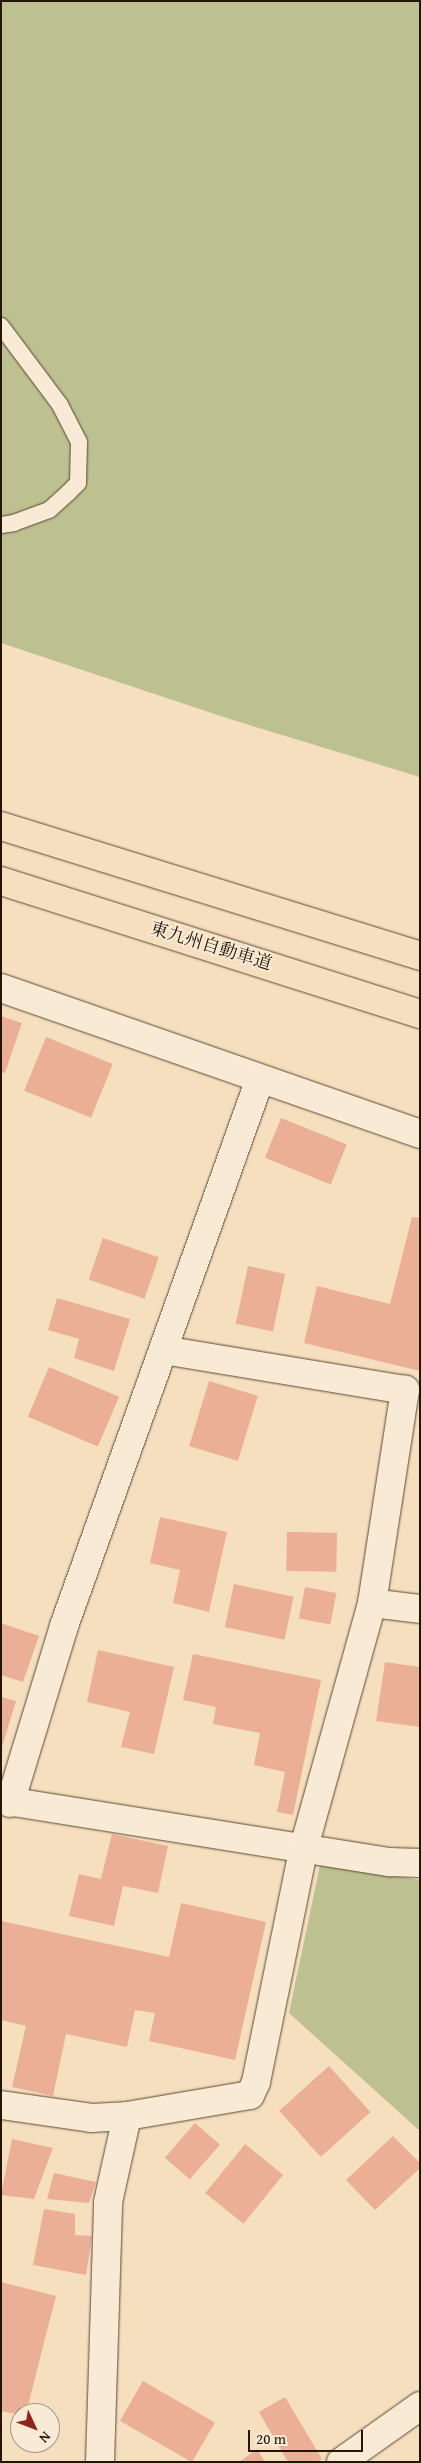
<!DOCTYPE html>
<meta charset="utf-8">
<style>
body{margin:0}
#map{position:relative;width:421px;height:2463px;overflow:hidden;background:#f6dfbe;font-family:"Gentium Book Plus","Noto Serif JP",serif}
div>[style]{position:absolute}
.green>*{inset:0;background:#bdc191}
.building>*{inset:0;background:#ebaf96;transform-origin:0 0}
.roads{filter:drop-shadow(0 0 1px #594835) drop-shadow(0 0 1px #594835)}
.lane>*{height:16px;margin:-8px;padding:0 8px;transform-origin:8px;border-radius:8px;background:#f9ead5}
.street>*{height:28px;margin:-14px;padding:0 14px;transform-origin:14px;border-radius:14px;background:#f9ead5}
.highway>*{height:28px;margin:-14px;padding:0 14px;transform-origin:14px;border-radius:14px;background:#f6dfbe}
span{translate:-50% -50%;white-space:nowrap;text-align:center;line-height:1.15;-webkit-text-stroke:4px #f9ead5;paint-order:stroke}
.street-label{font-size:18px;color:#251507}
.frame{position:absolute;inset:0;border:2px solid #251507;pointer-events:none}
.north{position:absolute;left:10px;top:2403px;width:50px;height:50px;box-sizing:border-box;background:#f9ead5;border:1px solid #a49583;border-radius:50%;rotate:133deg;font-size:14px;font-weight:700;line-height:20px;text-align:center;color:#251507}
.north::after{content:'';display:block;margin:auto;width:18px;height:22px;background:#8f2418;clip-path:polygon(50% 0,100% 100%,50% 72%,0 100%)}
.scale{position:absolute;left:248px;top:2430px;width:115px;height:22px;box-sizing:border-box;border:2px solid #251507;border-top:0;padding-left:6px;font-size:15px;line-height:18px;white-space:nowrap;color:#251507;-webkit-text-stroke:4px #f9ead5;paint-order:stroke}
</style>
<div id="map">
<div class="green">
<i style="clip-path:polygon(1px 1px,420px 1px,420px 777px,233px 720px,1px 643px)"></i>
<i style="clip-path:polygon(320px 1865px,420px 1880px,420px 2131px,289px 2013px)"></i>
</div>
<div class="building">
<i style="clip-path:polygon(1px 1016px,22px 1023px,5px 1073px,1px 1072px)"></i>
<i style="left:46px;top:1037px;width:72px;height:58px;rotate:22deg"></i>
<i style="left:281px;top:1118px;width:71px;height:43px;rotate:22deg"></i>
<i style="clip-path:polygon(412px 1217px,420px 1218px,420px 1371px,304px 1343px,317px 1286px,390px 1304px)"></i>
<i style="left:103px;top:1238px;width:59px;height:44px;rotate:19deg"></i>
<i style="left:248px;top:1266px;width:38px;height:59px;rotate:12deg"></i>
<i style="clip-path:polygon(57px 1298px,130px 1319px,114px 1371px,74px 1358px,79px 1339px,48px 1330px)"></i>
<i style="left:49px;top:1367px;width:76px;height:54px;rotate:23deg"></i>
<i style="left:209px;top:1381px;width:51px;height:68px;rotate:17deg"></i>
<i style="clip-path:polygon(160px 1517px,227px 1532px,209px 1612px,173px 1603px,180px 1570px,150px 1563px)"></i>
<i style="left:287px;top:1532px;width:50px;height:39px;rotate:1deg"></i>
<i style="left:234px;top:1584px;width:61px;height:44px;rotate:12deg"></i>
<i style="left:305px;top:1587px;width:32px;height:32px;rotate:11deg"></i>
<i style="clip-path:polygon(1px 1623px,39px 1636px,23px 1682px,1px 1675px)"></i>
<i style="clip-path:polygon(98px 1650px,174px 1667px,154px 1754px,121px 1747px,130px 1712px,87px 1702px)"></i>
<i style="clip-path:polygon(193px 1654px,321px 1680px,293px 1815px,277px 1812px,285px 1772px,254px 1765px,260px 1733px,213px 1724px,216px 1707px,183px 1700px)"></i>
<i style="clip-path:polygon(385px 1662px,420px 1667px,420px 1727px,376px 1721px)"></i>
<i style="clip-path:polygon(1px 1697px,16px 1701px,2px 1747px,1px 1747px)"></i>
<i style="clip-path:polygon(112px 1834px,168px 1846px,158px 1893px,123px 1886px,114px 1926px,69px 1916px,79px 1874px,101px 1879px)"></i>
<i style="clip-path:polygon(181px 1903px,266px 1922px,235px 2060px,149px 2041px,155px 2013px,135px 2010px,127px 2047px,66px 2034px,53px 2096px,12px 2087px,26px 2026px,1px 2020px,1px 1921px,169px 1957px)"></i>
<i style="left:329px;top:2066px;width:62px;height:67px;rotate:48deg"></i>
<i style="left:195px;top:2123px;width:33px;height:46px;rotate:41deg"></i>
<i style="clip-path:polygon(393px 2136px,420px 2163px,420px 2168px,375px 2210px,346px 2180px)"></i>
<i style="clip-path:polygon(12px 2139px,53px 2148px,34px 2199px,1px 2195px)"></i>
<i style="left:245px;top:2144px;width:49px;height:63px;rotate:39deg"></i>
<i style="clip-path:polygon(54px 2173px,96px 2182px,89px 2203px,47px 2199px)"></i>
<i style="clip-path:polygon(44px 2209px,75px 2214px,75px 2235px,92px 2236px,86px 2275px,33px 2265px)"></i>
<i style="clip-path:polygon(1px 2282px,56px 2296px,26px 2413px,20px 2415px,1px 2411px)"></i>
<i style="left:143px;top:2381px;width:83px;height:46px;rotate:30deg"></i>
<i style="clip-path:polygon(285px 2397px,322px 2459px,317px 2462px,288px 2462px,259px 2412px)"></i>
<i style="clip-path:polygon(257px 2449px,265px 2462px,239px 2462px)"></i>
</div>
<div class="roads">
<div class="lane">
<i style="left:1px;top:326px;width:99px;rotate:53.2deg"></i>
<i style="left:60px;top:405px;width:42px;rotate:62.8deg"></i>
<i style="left:79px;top:442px;width:41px;rotate:91.4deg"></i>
<i style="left:78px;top:483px;width:14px;rotate:135deg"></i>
<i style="left:68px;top:493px;width:25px;rotate:138deg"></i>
<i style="left:49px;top:510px;width:37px;rotate:160deg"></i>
<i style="left:14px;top:523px;width:13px;rotate:171deg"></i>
</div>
<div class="street">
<i style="left:1px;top:988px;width:444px;rotate:19.2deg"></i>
<i style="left:372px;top:1603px;width:48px;rotate:7.1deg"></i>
<i style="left:1px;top:1800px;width:393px;rotate:9.1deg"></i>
<i style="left:389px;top:1862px;width:31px;rotate:2deg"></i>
<i style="left:10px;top:1803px;width:185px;rotate:-73deg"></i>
<i style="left:64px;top:1626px;width:581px;rotate:-70.29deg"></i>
<i style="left:1px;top:2105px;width:91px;rotate:8.2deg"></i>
<i style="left:91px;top:2118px;width:36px;rotate:-3deg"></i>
<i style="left:127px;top:2116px;width:125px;rotate:-9.7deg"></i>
<i style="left:250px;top:2095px;width:14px;rotate:-65deg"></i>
<i style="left:256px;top:2082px;width:240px;rotate:-78.5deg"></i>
<i style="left:304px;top:1847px;width:253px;rotate:-74.4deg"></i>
<i style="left:372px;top:1603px;width:216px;rotate:-81.2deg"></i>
<i style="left:405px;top:1390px;width:245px;rotate:-170.6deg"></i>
<i style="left:100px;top:2462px;width:260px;rotate:-88.2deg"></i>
<i style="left:108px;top:2202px;width:88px;rotate:-77.5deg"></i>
<i style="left:341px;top:2462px;width:97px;rotate:-35.3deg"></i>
</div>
<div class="highway">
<i style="left:1px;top:826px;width:439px;rotate:17.2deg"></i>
<i style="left:1px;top:881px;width:440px;rotate:17.6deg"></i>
</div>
</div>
<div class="street-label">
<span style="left:211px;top:946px;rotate:17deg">東九州自動車道</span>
</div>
<div class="frame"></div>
<div class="north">N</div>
<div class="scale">20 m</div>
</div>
